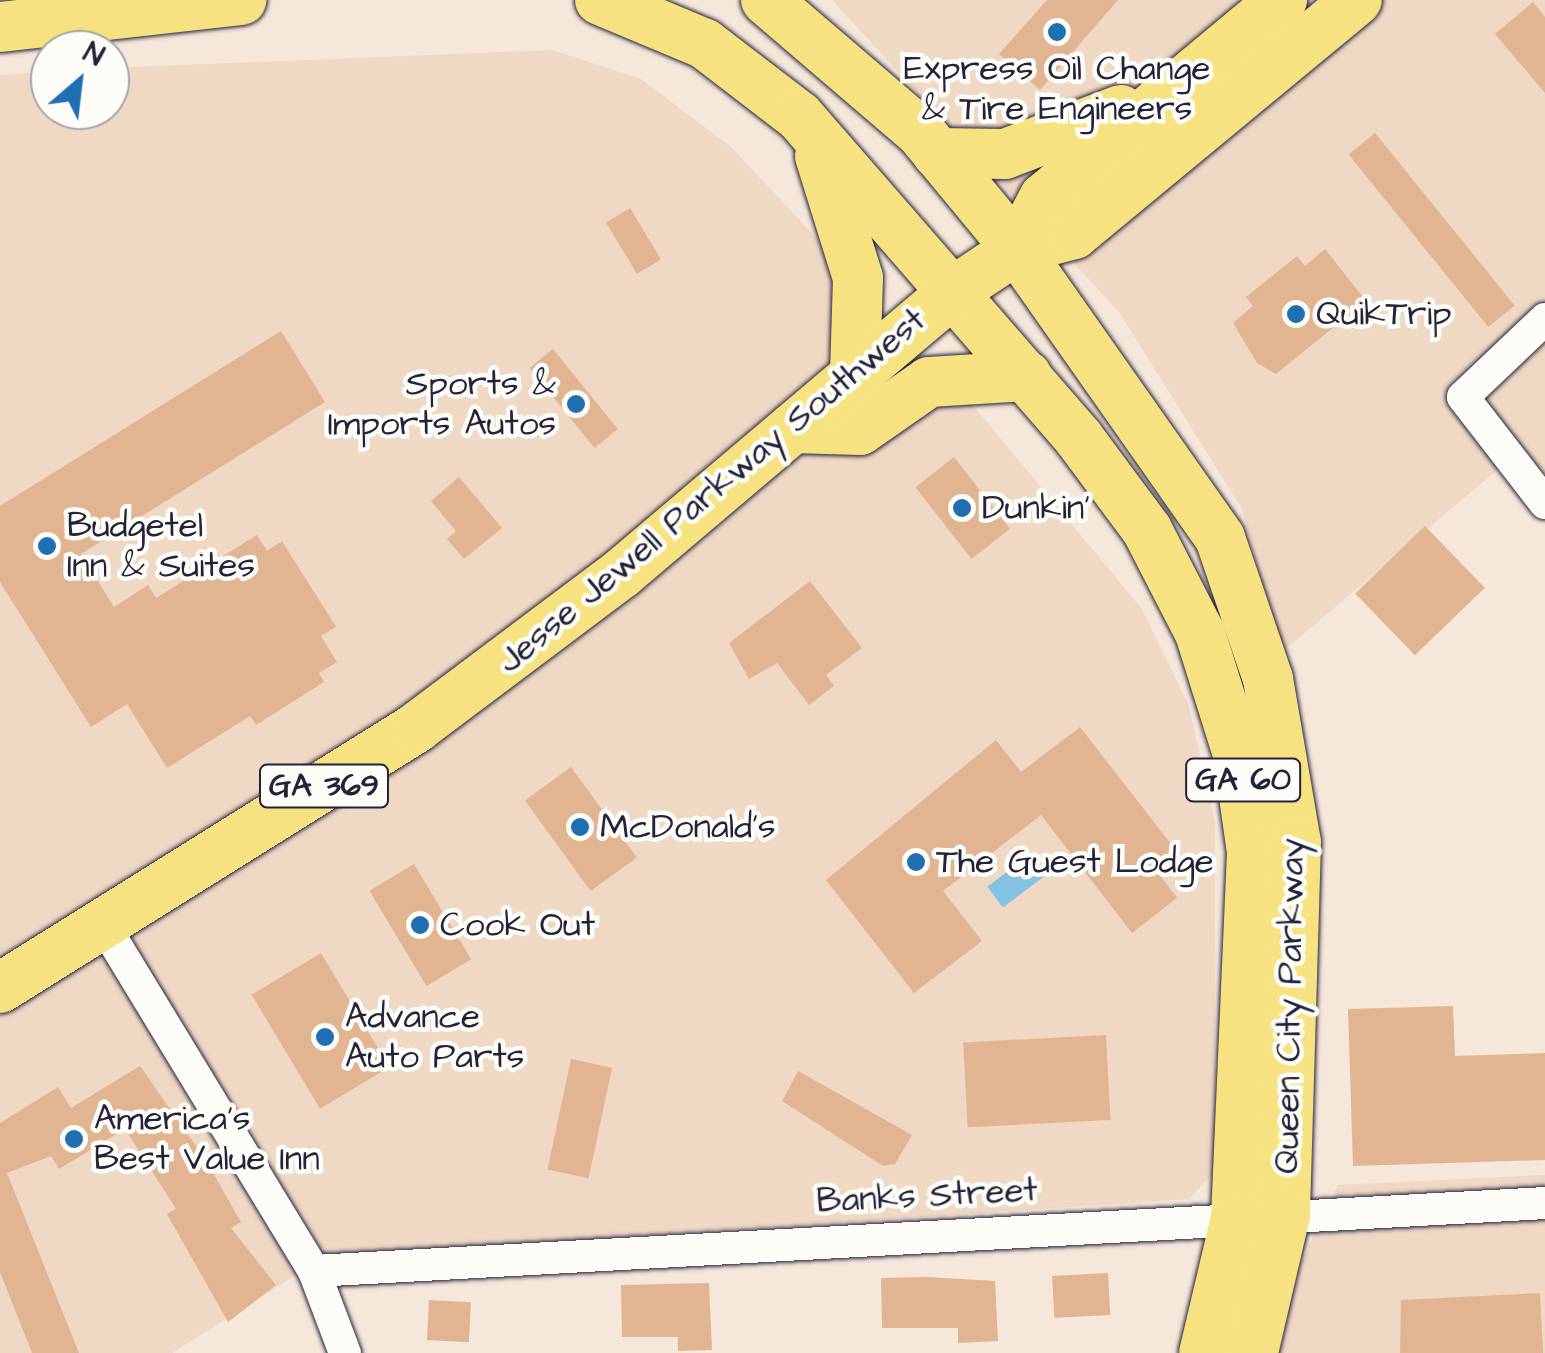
<!DOCTYPE html>
<style>
body{margin:0}
#map{position:relative;width:1545px;height:1353px;overflow:hidden;background:#f5e7d9;font-family:"Architects Daughter",sans-serif}
div>[style]{position:absolute}
.built>*{inset:0;background:#efd8c4}
.water>*{inset:0;background:#84c2e4;transform-origin:0 0}
.building>*{inset:0;background:#e1b592;transform-origin:0 0}
.roads{filter:drop-shadow(0 0 2px #22223b) drop-shadow(0 0 2px #22223b)}
.minor>*{height:32px;margin:-16px;padding:0 16px;transform-origin:16px;border-radius:16px;background:#fdfcf7}
.primary>*{height:50px;margin:-25px;padding:0 25px;transform-origin:25px;border-radius:25px;background:#f7e281}
.dots>*{width:28px;height:28px;translate:-50% -50%;box-sizing:border-box;border:5px solid #fdfcf7;border-radius:50%}
span{translate:-50% -50%;white-space:nowrap;text-align:center;line-height:1.15;-webkit-text-stroke:9px #fdfcf7;paint-order:stroke}
.shield-label span{padding:2px 8px;background:#fdfcf7;border:2px solid;border-radius:8px;-webkit-text-stroke-width:0}
.shield-label{font-size:32px;color:#22223b;font-weight:700}
.poi-label{font-size:35px;color:#22223b}
.left{translate:0 -50%;text-align:left}
.right{translate:-100% -50%;text-align:right}
.street-label{font-size:35px;color:#22223b}
.north{position:absolute;left:30px;top:30px;width:100px;height:100px;box-sizing:border-box;background:#fdfcf7;border:2px solid #a5a5ac;border-radius:50%;rotate:28deg;font-size:28px;font-weight:700;line-height:40px;text-align:center;color:#22223b}
.north::after{content:'';display:block;margin:auto;width:35px;height:45px;background:#1f6fb2;clip-path:polygon(50% 0,100% 100%,50% 72%,0 100%)}
</style>
<div id="map">
<div class="built">
<i style="clip-path:polygon(832px 0,1545px 0,1545px 475px,1523px 448px,1281px 653px,1242px 509px,1119px 312px)"></i>
<i style="clip-path:polygon(552px 50px,641px 79px,731px 147px,970px 402px,1142px 609px,1189px 706px,1215px 822px,1215px 1171px,1189px 1199px,324px 1257px,172px 1353px,0 1353px,0 75px,50px 72px,50px 110px,110px 110px,110px 68px)"></i>
<i style="clip-path:polygon(1545px 1175px,1545px 1353px,1258px 1353px,1338px 1185px)"></i>
</div>
<div class="water">
<i style="left:1028px;top:856px;width:26px;height:51px;rotate:53deg"></i>
</div>
<div class="building">
<i style="clip-path:polygon(1047px 0,1118px 0,1040px 90px,999px 54px)"></i>
<i style="clip-path:polygon(1533px 2px,1545px 17px,1545px 93px,1495px 34px)"></i>
<i style="left:1375px;top:133px;width:222px;height:34px;rotate:51deg"></i>
<i style="left:630px;top:208px;width:60px;height:28px;rotate:59deg"></i>
<i style="clip-path:polygon(1325px 249px,1366px 301px,1276px 374px,1257px 363px,1233px 323px,1253px 306px,1246px 297px,1297px 256px,1305px 266px)"></i>
<i style="clip-path:polygon(281px 331px,325px 402px,81px 554px,114px 607px,148px 585px,156px 598px,257px 535px,267px 551px,282px 541px,336px 627px,321px 636px,337px 662px,319px 673px,324px 682px,256px 725px,250px 716px,167px 768px,127px 704px,91px 727px,0 582px,0 506px)"></i>
<i style="left:553px;top:349px;width:103px;height:30px;rotate:51deg"></i>
<i style="left:954px;top:457px;width:91px;height:49px;rotate:52deg"></i>
<i style="clip-path:polygon(459px 477px,502px 528px,464px 559px,447px 539px,456px 531px,431px 501px)"></i>
<i style="left:1425px;top:526px;width:86px;height:97px;rotate:46deg"></i>
<i style="clip-path:polygon(810px 581px,862px 648px,826px 675px,834px 686px,809px 705px,777px 663px,749px 679px,729px 643px)"></i>
<i style="clip-path:polygon(1080px 727px,1178px 853px,1156px 870px,1177px 898px,1132px 933px,1041px 815px,943px 891px,982px 941px,914px 993px,826px 880px,996px 740px,1021px 772px)"></i>
<i style="left:571px;top:767px;width:112px;height:57px;rotate:54deg"></i>
<i style="left:414px;top:864px;width:111px;height:52px;rotate:59deg"></i>
<i style="left:321px;top:953px;width:133px;height:81px;rotate:59deg"></i>
<i style="clip-path:polygon(1453px 1006px,1455px 1056px,1545px 1053px,1545px 1160px,1353px 1166px,1348px 1009px)"></i>
<i style="left:1106px;top:1035px;width:85px;height:143px;rotate:87deg"></i>
<i style="left:571px;top:1059px;width:42px;height:113px;rotate:12deg"></i>
<i style="clip-path:polygon(140px 1066px,205px 1159px,241px 1222px,231px 1228px,276px 1285px,228px 1322px,167px 1214px,176px 1209px,125px 1129px,59px 1169px,51px 1156px,7px 1173px,79px 1353px,32px 1353px,0 1272px,0 1123px,58px 1087px,71px 1108px)"></i>
<i style="clip-path:polygon(798px 1071px,912px 1135px,895px 1164px,883px 1166px,782px 1101px)"></i>
<i style="left:1108px;top:1273px;width:42px;height:56px;rotate:87deg"></i>
<i style="clip-path:polygon(926px 1277px,995px 1281px,998px 1341px,958px 1343px,958px 1328px,882px 1328px,881px 1278px)"></i>
<i style="clip-path:polygon(709px 1283px,712px 1350px,678px 1351px,678px 1337px,622px 1337px,621px 1285px)"></i>
<i style="clip-path:polygon(1540px 1293px,1543px 1353px,1400px 1353px,1401px 1300px)"></i>
<i style="left:429px;top:1300px;width:42px;height:40px;rotate:3deg"></i>
</div>
<div class="roads">
<div class="minor">
<i style="left:1545px;top:319px;width:113px;rotate:136.4deg"></i>
<i style="left:1463px;top:397px;width:134px;rotate:52.3deg"></i>
<i style="left:103px;top:924px;width:406px;rotate:58.7deg"></i>
<i style="left:314px;top:1271px;width:88px;rotate:69.3deg"></i>
<i style="left:314px;top:1271px;width:1233px;rotate:-3.16deg"></i>
</div>
<div class="primary">
<i style="left:600px;top:0;width:114px;rotate:22.7deg"></i>
<i style="left:705px;top:44px;width:118px;rotate:37.5deg"></i>
<i style="left:799px;top:116px;width:425px;rotate:49deg"></i>
<i style="left:1078px;top:437px;width:116px;rotate:53.4deg"></i>
<i style="left:1147px;top:530px;width:116px;rotate:62.8deg"></i>
<i style="left:1200px;top:633px;width:127px;rotate:72.6deg"></i>
<i style="left:1238px;top:754px;width:99px;rotate:81.9deg"></i>
<i style="left:1252px;top:852px;width:366px;rotate:92.5deg"></i>
<i style="left:1236px;top:1218px;width:139px;rotate:103.3deg"></i>
<i style="left:766px;top:0;width:204px;rotate:40.6deg"></i>
<i style="left:921px;top:133px;width:151px;rotate:50.4deg"></i>
<i style="left:1017px;top:249px;width:353px;rotate:54.9deg"></i>
<i style="left:1220px;top:538px;width:149px;rotate:71.2deg"></i>
<i style="left:1268px;top:679px;width:165px;rotate:80.3deg"></i>
<i style="left:1296px;top:842px;width:373px;rotate:91.7deg"></i>
<i style="left:1285px;top:1215px;width:142px;rotate:103.1deg"></i>
<i style="left:0;top:27px;width:243px;rotate:-6.4deg"></i>
<i style="left:937px;top:153px;width:68px;rotate:0.8deg"></i>
<i style="left:1005px;top:154px;width:124px;rotate:-20.8deg"></i>
<i style="left:820px;top:156px;width:128px;rotate:72.7deg"></i>
<i style="left:858px;top:278px;width:97px;rotate:91.8deg"></i>
<i style="left:1017px;top:249px;width:58px;rotate:-62.1deg"></i>
<i style="left:1044px;top:198px;width:310px;rotate:-39.8deg"></i>
<i style="left:793px;top:428px;width:67px;rotate:1.7deg"></i>
<i style="left:860px;top:430px;width:84px;rotate:-34.8deg"></i>
<i style="left:929px;top:382px;width:98px;rotate:-3.5deg"></i>
<i style="left:0;top:988px;width:492px;rotate:-32deg"></i>
<i style="left:417px;top:727px;width:256px;rotate:-36.9deg"></i>
<i style="left:622px;top:573px;width:436px;rotate:-40.3deg"></i>
<i style="left:954px;top:291px;width:76px;rotate:-33.7deg"></i>
<i style="left:1017px;top:249px;width:59px;rotate:-14.7deg"></i>
<i style="left:1074px;top:234px;width:367px;rotate:-39.6deg"></i>
</div>
</div>
<div class="dots">
<i style="left:1057px;top:32px;background:#1f6fb2"></i>
<i style="left:1296px;top:314px;background:#1f6fb2"></i>
<i style="left:576px;top:404px;background:#1f6fb2"></i>
<i style="left:962px;top:508px;background:#1f6fb2"></i>
<i style="left:47px;top:546px;background:#1f6fb2"></i>
<i style="left:580px;top:827px;background:#1f6fb2"></i>
<i style="left:916px;top:862px;background:#1f6fb2"></i>
<i style="left:420px;top:925px;background:#1f6fb2"></i>
<i style="left:325px;top:1037px;background:#1f6fb2"></i>
<i style="left:74px;top:1139px;background:#1f6fb2"></i>
</div>
<div class="shield-label">
<span style="left:1243px;top:780px">GA 60</span>
<span style="left:324px;top:786px">GA 369</span>
</div>
<div class="poi-label">
<span style="left:1057px;top:89px">Express Oil Change<br>&amp; Tire Engineers</span>
<span class="left" style="left:1316px;top:314px">QuikTrip</span>
<span class="right" style="left:556px;top:404px">Sports &amp;<br>Imports Autos</span>
<span class="left" style="left:982px;top:508px">Dunkin'</span>
<span class="left" style="left:67px;top:546px">Budgetel<br>Inn &amp; Suites</span>
<span class="left" style="left:600px;top:827px">McDonald's</span>
<span class="left" style="left:936px;top:862px">The Guest Lodge</span>
<span class="left" style="left:440px;top:925px">Cook Out</span>
<span class="left" style="left:345px;top:1037px">Advance<br>Auto Parts</span>
<span class="left" style="left:94px;top:1139px">America's<br>Best Value Inn</span>
</div>
<div class="street-label">
<span style="left:712px;top:491px;rotate:-40deg">Jesse Jewell Parkway Southwest</span>
<span style="left:1290px;top:1006px;rotate:-89deg">Queen City Parkway</span>
<span style="left:927px;top:1196px;rotate:-3deg">Banks Street</span>
</div>
<div class="north">N</div>
</div>
